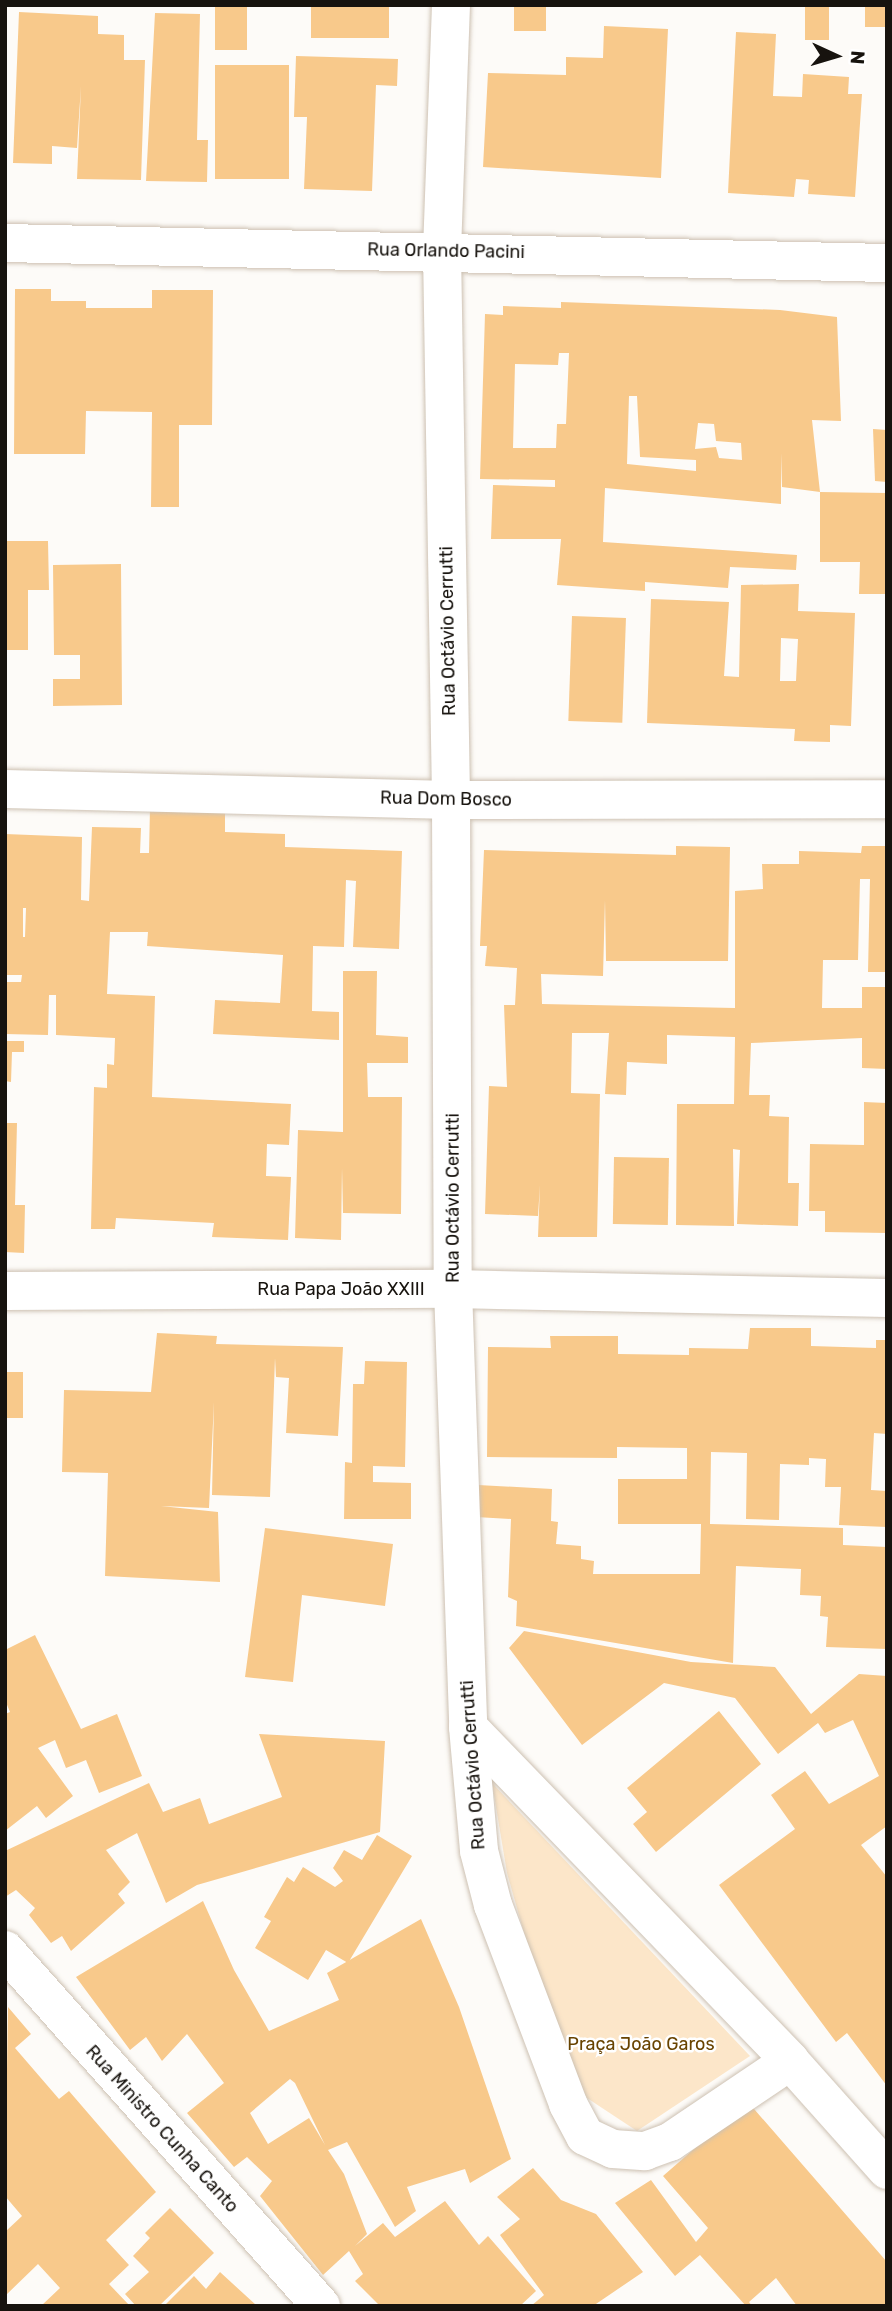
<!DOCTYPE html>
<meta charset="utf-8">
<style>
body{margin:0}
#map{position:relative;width:892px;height:2311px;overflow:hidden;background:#fdfbf8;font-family:Rubik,sans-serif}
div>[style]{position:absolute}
.green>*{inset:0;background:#fce6c9}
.building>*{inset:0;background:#f8c98b;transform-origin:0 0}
.roads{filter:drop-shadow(0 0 2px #cdc1b2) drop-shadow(0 0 2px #cdc1b2)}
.minor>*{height:38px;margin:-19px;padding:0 19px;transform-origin:19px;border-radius:19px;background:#fff}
span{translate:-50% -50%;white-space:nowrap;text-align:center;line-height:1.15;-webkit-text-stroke:5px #fff;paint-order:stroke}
.street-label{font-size:18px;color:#17130e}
.park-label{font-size:18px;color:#684300}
.frame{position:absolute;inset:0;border:7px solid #17130e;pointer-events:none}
.north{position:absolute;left:801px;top:21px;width:70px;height:70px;-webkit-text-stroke:5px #fff;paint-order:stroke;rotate:94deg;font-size:19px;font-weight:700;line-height:28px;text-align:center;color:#17130e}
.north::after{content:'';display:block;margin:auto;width:24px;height:32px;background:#17130e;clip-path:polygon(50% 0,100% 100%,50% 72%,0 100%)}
</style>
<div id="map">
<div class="green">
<i style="clip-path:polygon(492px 1783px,750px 2056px,637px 2131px,587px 2098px,543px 2000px,507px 1873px)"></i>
</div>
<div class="building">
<i style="left:215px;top:5px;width:32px;height:45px"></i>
<i style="left:311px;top:5px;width:78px;height:33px"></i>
<i style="left:514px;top:5px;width:32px;height:26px"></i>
<i style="left:805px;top:5px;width:24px;height:35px"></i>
<i style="left:865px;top:5px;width:22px;height:22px"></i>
<i style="clip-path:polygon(19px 12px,98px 16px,98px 34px,124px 35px,124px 60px,145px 60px,141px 180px,77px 179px,81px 86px,77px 148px,52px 146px,52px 164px,13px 163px)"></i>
<i style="clip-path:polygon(155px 13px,200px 14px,197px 140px,208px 140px,207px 182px,146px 181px)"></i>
<i style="clip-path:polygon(604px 26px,668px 29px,661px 178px,483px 167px,488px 73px,566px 75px,566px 57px,603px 58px)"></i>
<i style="clip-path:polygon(736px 32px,776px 34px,773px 96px,802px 97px,803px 74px,849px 77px,848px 94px,862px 94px,855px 197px,808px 194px,809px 180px,796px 179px,794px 197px,728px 193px)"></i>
<i style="clip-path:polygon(296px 56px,398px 59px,397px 86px,376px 85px,372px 191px,304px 189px,307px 117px,294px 117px)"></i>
<i style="left:215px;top:65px;width:74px;height:114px"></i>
<i style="clip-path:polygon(15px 289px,51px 289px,51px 301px,86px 301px,86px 308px,152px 308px,152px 290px,213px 290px,212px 425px,179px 425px,179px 507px,151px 507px,152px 412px,86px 411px,85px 454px,14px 454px)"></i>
<i style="clip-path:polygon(evenodd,561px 302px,780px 310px,837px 317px,841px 421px,812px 420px,820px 492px,782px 487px,781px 453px,781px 504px,605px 488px,603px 542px,797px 555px,796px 570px,730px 567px,728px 588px,645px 582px,645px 591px,557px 585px,561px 539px,491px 539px,493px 485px,555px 487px,555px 480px,480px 479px,485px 314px,503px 315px,503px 306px,561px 308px,561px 302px,559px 353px,569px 353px,566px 424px,557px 424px,556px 448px,513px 448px,515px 364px,558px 365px,559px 353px,561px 302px,629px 396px,637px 396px,640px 457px,696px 460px,696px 471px,627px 464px,629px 396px,561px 302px,698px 423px,714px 424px,716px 441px,741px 443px,742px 460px,719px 458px,716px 447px,695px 449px,698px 423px)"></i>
<i style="clip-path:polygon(873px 429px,887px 430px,887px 482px,875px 481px)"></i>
<i style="clip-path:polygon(820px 492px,887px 493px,887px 594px,859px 594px,860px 562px,820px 562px)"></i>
<i style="clip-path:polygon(5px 541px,48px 541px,49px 590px,28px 590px,28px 650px,5px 650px)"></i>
<i style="clip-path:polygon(121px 564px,122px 705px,53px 706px,53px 679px,80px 679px,80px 655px,54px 655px,53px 565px)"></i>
<i style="clip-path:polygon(evenodd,799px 584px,798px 611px,855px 613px,851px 726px,830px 725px,830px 742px,794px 741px,795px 729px,647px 723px,651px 599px,729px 602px,724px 676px,739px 677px,741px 585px,799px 584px,781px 638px,798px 639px,796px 681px,780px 681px,781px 638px)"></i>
<i style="left:572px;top:616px;width:54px;height:105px;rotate:2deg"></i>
<i style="clip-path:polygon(evenodd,150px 808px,225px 810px,225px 832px,285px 834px,285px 847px,402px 851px,399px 949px,353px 947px,356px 881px,346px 880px,344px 947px,313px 946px,312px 1011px,339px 1012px,339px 1040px,213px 1034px,215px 1000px,280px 1003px,283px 955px,147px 946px,148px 932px,110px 932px,107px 994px,155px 996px,152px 1097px,291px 1104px,289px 1145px,267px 1144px,266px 1176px,291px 1177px,288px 1240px,212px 1237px,214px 1223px,116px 1218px,115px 1229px,91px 1229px,94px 1087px,107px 1088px,107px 1064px,114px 1065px,115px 1038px,56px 1035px,56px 995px,49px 995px,48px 1035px,5px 1034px,5px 982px,21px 982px,22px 975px,5px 975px,5px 834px,82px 837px,81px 900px,89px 901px,92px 827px,141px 828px,140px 853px,149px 853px,150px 808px,23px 908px,26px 908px,25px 937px,23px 937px,23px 908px)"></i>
<i style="clip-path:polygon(676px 846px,730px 847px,728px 961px,606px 961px,605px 900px,603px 976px,541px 974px,542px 1004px,735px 1008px,735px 891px,763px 889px,762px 864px,799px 864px,799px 851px,861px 853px,862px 846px,887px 846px,887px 972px,868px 972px,870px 879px,860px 879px,858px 960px,823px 960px,822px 1008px,862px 1008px,862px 987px,887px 987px,887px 1069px,862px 1068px,862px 1038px,751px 1043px,749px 1095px,770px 1095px,769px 1116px,789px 1117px,788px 1183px,799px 1183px,798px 1226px,737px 1224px,740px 1150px,733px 1149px,734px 1226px,676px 1225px,677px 1104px,734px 1104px,735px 1037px,667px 1035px,667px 1064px,627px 1062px,626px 1095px,605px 1094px,609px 1033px,572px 1033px,571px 1093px,600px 1094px,597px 1237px,538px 1237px,540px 1185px,538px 1216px,485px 1214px,489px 1086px,507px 1087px,504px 1005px,515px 1005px,517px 968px,485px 966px,487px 946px,480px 946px,484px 850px,676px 855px)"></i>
<i style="clip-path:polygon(343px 971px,377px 971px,376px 1035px,408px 1037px,408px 1063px,367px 1063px,368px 1097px,402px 1097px,401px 1214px,343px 1213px,342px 1168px,341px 1240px,295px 1238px,298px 1130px,343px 1132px)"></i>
<i style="clip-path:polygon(5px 1041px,24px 1041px,24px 1052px,12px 1052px,11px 1082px,5px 1081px)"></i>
<i style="clip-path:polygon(864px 1102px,887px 1103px,887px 1233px,825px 1232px,825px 1211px,809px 1211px,810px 1144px,864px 1145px)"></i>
<i style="clip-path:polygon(5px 1123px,17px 1123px,15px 1205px,25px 1205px,24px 1253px,5px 1252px)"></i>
<i style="left:614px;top:1157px;width:55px;height:67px;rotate:1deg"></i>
<i style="clip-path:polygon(750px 1328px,811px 1328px,811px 1346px,876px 1348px,876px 1340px,887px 1340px,887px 1434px,874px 1433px,871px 1490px,887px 1491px,887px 1527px,839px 1525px,841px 1487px,825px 1487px,826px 1459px,809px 1458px,809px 1465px,780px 1464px,779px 1520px,746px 1519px,747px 1453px,711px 1452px,710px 1524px,843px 1528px,843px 1545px,887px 1547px,887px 1649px,826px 1647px,828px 1617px,820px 1616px,821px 1596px,800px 1595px,801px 1569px,736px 1566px,733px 1663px,516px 1626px,517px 1601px,508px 1597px,511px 1519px,476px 1517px,478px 1485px,552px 1489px,551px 1521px,558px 1522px,556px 1544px,581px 1546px,581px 1559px,594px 1561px,593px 1574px,700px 1574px,701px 1524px,618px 1524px,618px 1479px,687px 1479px,687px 1448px,617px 1447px,617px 1458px,487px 1457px,488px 1347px,551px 1348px,550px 1336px,618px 1336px,618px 1354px,689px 1355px,689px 1348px,748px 1349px)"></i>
<i style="clip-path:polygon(157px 1333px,217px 1336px,216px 1344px,343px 1347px,338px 1436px,286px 1433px,289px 1378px,276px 1377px,275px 1358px,270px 1497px,212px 1495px,214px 1402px,209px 1508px,161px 1506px,218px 1512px,220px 1582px,105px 1576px,108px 1473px,62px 1472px,64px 1390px,151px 1392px)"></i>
<i style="clip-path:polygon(365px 1361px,407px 1362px,405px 1467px,373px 1466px,373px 1482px,411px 1483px,411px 1519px,344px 1519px,345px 1462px,352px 1463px,353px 1384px,364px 1384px)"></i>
<i style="left:5px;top:1372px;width:18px;height:46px"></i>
<i style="clip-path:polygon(265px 1528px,393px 1544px,385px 1606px,302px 1595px,293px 1682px,245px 1677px)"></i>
<i style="clip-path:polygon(524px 1631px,691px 1662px,775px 1667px,811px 1714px,859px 1674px,887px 1676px,887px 1826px,861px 1845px,887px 1877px,887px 2086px,847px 2033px,836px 2042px,719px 1885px,795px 1829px,771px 1795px,805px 1771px,829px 1804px,879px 1776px,853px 1720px,825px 1733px,818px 1723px,778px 1754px,735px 1698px,664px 1683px,582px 1745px,509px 1648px)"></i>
<i style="clip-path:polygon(35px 1635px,81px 1729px,117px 1714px,142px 1776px,99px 1793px,86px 1760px,66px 1768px,55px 1740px,38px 1748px,73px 1796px,46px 1818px,37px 1806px,5px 1831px,5px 1714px,10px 1712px,5px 1700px,5px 1650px)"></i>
<i style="clip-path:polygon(719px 1711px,761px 1764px,656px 1852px,633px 1824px,647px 1812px,627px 1788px)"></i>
<i style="clip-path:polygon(259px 1734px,385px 1741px,380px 1832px,197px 1885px,166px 1903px,137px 1833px,106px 1850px,130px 1882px,118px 1894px,125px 1903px,71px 1951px,62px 1936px,51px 1943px,29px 1915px,35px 1908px,16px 1890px,5px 1897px,5px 1851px,149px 1783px,163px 1812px,200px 1798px,209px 1824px,282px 1797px)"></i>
<i style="clip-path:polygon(377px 1835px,412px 1856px,348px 1963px,326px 1950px,308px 1980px,255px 1948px,271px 1921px,264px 1917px,287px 1877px,294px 1882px,303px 1867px,335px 1887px,343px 1881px,333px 1868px,344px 1850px,362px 1860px)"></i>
<i style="clip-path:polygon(evenodd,203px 1901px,234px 1970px,269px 2031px,339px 2000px,327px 1973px,421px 1919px,459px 2007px,511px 2159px,470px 2183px,465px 2169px,407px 2187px,416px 2211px,395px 2227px,347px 2142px,328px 2150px,344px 2174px,367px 2234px,355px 2246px,383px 2223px,395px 2237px,445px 2201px,479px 2245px,488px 2236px,536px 2291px,520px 2306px,380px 2306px,355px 2281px,363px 2274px,349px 2251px,323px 2275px,260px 2196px,272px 2181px,247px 2157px,234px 2167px,187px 2113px,224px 2083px,187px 2034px,162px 2061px,146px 2037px,130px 2050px,76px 1977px,203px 1901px,290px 2079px,295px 2083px,325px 2145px,309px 2118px,268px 2144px,250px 2113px,290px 2079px)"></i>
<i style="clip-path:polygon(8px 2007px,31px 2034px,15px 2048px,59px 2099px,69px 2091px,156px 2192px,106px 2240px,129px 2265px,109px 2284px,130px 2306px,41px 2306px,60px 2288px,38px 2264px,5px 2296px,5px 2232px,22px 2216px,5px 2196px)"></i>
<i style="clip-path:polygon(748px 2102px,887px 2262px,887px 2306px,797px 2306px,776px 2278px,749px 2302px,752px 2306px,746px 2306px,700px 2255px,675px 2276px,615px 2203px,651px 2180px,696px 2242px,708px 2228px,663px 2176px)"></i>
<i style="clip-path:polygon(533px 2168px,561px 2200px,596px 2214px,643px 2272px,593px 2306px,531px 2306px,544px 2295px,500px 2235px,520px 2219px,497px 2197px)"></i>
<i style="clip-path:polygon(170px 2208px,214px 2253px,159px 2306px,136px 2306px,125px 2294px,149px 2272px,133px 2256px,150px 2238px,145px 2233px)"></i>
<i style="clip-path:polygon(220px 2272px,257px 2306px,164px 2306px,194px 2276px,206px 2289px)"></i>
</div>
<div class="roads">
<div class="minor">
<i style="left:451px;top:5px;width:245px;rotate:92.1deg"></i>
<i style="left:442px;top:250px;width:550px;rotate:89.06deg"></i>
<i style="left:451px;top:800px;width:489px;rotate:89.8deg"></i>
<i style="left:453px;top:1289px;width:438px;rotate:88deg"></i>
<i style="left:468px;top:1727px;width:124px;rotate:84.9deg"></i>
<i style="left:479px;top:1851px;width:56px;rotate:75.5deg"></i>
<i style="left:493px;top:1905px;width:213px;rotate:69.3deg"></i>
<i style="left:568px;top:2104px;width:36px;rotate:62deg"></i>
<i style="left:585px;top:2136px;width:31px;rotate:25deg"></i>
<i style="left:613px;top:2149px;width:32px;rotate:4deg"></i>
<i style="left:645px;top:2151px;width:27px;rotate:-20deg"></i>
<i style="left:670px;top:2142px;width:145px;rotate:-34deg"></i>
<i style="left:5px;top:243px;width:882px;rotate:1.3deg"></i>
<i style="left:5px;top:789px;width:446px;rotate:1.4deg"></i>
<i style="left:451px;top:800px;width:436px;rotate:-0.1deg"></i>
<i style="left:5px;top:1291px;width:448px;rotate:-0.3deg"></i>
<i style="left:453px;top:1289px;width:434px;rotate:1.2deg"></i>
<i style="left:468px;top:1727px;width:464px;rotate:46deg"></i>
<i style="left:790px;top:2061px;width:146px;rotate:48.3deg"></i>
<i style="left:5px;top:1950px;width:476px;rotate:48.4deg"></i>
</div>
</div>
<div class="street-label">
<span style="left:446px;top:251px;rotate:1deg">Rua Orlando Pacini</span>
<span style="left:448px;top:631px;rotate:-91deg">Rua Octávio Cerrutti</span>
<span style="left:446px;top:799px;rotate:1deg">Rua Dom Bosco</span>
<span style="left:453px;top:1198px;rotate:-90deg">Rua Octávio Cerrutti</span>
<span style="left:341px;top:1289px">Rua Papa João XXIII</span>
<span style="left:473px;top:1765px;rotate:-94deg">Rua Octávio Cerrutti</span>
<span style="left:162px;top:2129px;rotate:48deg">Rua Ministro Cunha Canto</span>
</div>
<div class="park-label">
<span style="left:641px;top:2044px">Praça João Garos</span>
</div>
<div class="frame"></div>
<div class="north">N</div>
</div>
